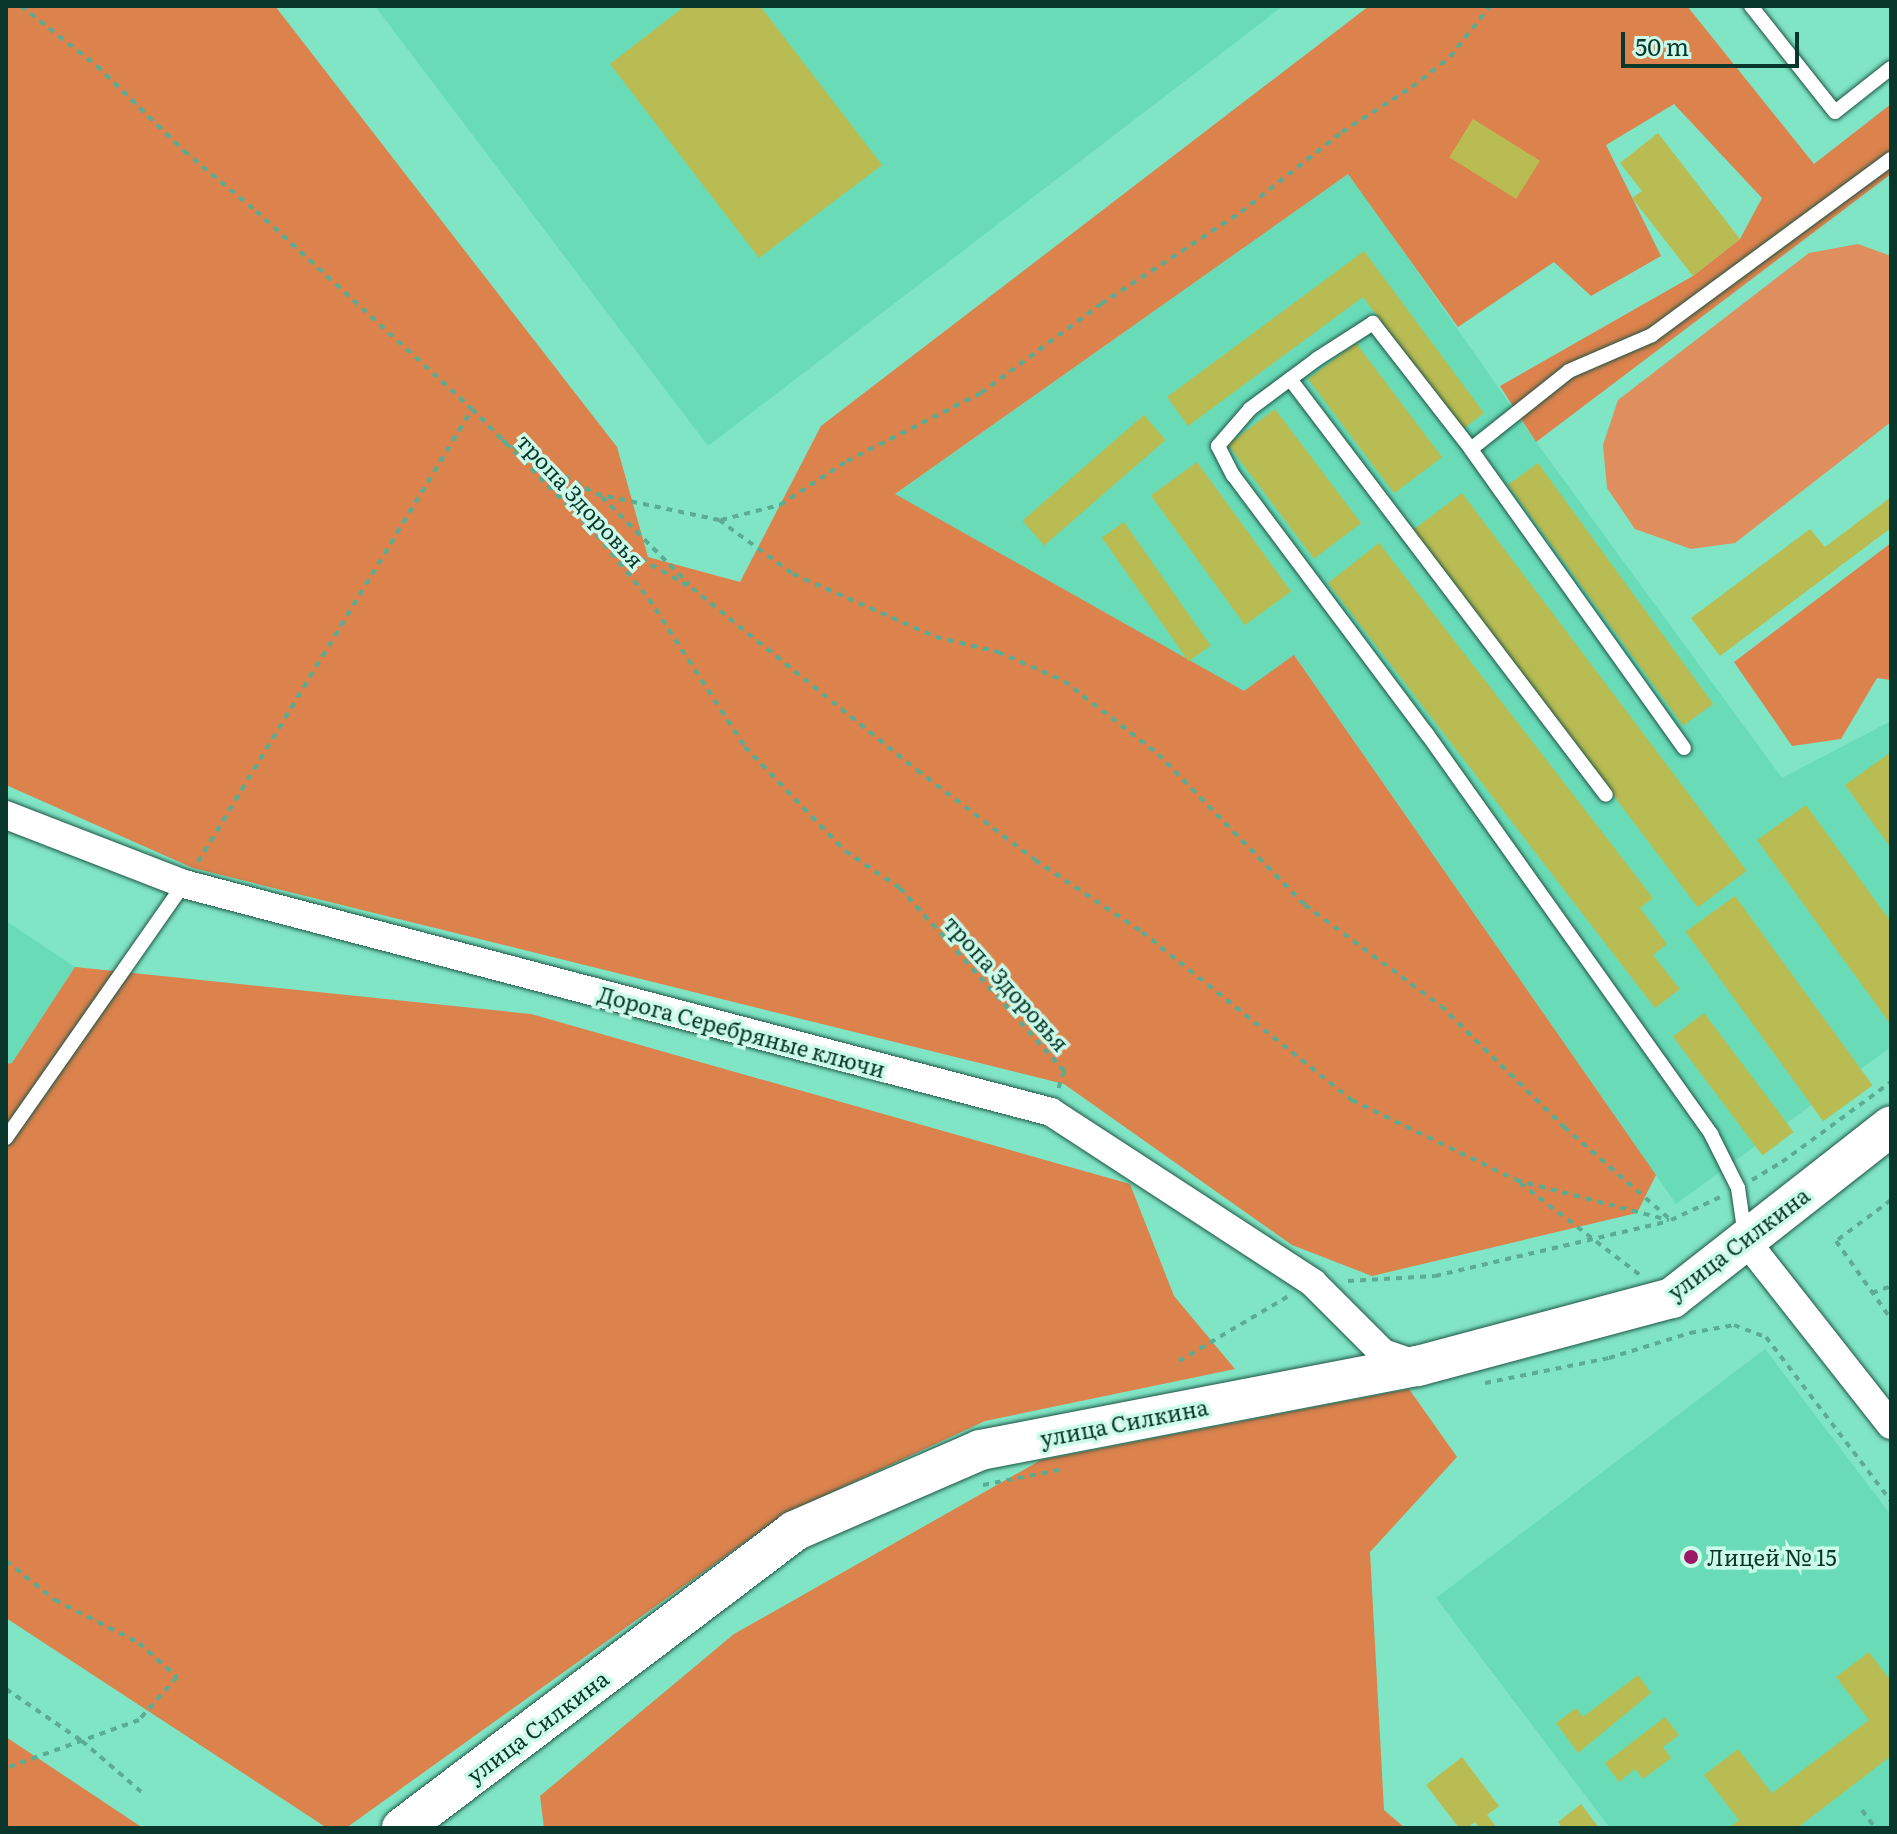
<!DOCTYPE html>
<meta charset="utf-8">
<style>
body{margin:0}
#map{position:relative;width:1897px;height:1834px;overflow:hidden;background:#80e5c4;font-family:Literata,serif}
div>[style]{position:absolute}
.built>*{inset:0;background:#69dbb7}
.green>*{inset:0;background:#df8e5e}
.forest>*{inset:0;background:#db824d}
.building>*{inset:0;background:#b9bc53;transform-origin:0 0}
.path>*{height:4px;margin-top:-2px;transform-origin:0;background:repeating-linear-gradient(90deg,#5aac92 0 6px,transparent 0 12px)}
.roads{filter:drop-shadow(0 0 2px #1e5444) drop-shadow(0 0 2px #1e5444)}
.service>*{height:14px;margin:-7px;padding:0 7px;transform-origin:7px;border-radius:7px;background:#fff}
.minor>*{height:28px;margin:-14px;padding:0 14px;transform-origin:14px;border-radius:14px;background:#fff}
.secondary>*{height:40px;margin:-20px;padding:0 20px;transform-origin:20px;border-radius:20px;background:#fff}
.dots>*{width:22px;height:22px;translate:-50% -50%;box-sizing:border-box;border:4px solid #ccfbea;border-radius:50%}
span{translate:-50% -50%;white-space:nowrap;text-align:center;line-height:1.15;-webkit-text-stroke:7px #ccfbea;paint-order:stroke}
.street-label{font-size:22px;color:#0a372b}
.poi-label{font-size:22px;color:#0a372b}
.left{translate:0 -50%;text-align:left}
.frame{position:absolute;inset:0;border:8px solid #0a372b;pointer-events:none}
.scale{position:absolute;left:1621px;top:32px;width:178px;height:36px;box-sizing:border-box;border:4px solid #0a372b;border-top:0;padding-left:10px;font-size:24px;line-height:28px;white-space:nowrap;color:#0a372b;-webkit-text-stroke:6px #ccfbea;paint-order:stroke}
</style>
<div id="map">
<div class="built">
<i style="clip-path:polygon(375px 6px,1283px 6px,708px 446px)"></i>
<i style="clip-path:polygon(1349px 173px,1536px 442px,1782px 778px,1891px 721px,1891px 1047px,1676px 1204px,1295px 656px,1244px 692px,894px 495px)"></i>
<i style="clip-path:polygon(6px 921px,75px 967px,12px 1063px,6px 1064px)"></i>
<i style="clip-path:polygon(1765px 1349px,1891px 1515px,1891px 1828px,1610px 1828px,1436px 1598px)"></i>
</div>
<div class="green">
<i style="clip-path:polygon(1858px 244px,1891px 256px,1891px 422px,1735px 543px,1691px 549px,1635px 529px,1607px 488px,1603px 445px,1618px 400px,1809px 253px)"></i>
</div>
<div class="forest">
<i style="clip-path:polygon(6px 6px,275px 6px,617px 447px,648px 557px,740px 582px,821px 426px,1369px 6px,1687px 6px,1814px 164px,1891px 104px,1891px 174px,1536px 442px,1500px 386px,1693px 276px,1740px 239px,1762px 198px,1674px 104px,1606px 145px,1661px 256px,1591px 296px,1554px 262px,1458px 327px,1348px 174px,895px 494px,1244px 691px,1294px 655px,1656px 1175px,1637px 1213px,1372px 1276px,1292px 1245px,1064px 1084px,193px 868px,6px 785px)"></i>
<i style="clip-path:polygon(1891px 543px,1891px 680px,1877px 678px,1841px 739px,1792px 746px,1734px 662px)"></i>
<i style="clip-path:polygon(75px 967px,531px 1014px,1130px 1184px,1174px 1296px,1235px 1369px,985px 1421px,783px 1515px,346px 1828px,327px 1828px,6px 1618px,6px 1064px,12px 1063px)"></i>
<i style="clip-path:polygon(1409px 1389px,1457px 1457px,1370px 1552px,1384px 1810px,1405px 1828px,544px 1828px,540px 1796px,734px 1634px,1041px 1460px)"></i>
<i style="clip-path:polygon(6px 1737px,143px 1828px,6px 1828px)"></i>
</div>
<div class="building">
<i style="clip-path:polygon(685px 6px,760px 6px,882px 165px,759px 258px,610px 64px)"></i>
<i style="left:1473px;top:119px;width:79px;height:45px;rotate:32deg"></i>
<i style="clip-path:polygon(1658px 133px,1740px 239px,1693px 276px,1632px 198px,1642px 191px,1620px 163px)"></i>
<i style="clip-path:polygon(1364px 251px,1484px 413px,1462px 430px,1363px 297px,1188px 426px,1167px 397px)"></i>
<i style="left:1356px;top:343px;width:143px;height:60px;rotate:53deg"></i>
<i style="left:1275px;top:409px;width:143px;height:59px;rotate:53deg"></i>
<i style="left:1144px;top:415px;width:33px;height:161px;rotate:49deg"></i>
<i style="left:1197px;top:462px;width:160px;height:57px;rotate:54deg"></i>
<i style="left:1538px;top:463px;width:298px;height:37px;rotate:54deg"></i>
<i style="left:1462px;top:493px;width:473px;height:61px;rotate:53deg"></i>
<i style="clip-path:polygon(1891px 497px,1891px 528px,1720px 656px,1691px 618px,1810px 529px,1825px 547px)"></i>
<i style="left:1124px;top:522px;width:151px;height:27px;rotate:55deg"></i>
<i style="clip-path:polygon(1379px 543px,1653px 898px,1640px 908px,1667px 944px,1653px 955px,1680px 989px,1655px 1008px,1328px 583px)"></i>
<i style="clip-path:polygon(1891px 752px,1891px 848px,1845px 785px)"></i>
<i style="clip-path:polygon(1806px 805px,1891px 922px,1891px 1025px,1757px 840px)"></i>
<i style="left:1735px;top:896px;width:234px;height:61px;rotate:54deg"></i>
<i style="left:1704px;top:1013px;width:149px;height:39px;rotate:53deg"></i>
<i style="clip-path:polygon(1869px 1652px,1891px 1681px,1891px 1756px,1797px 1828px,1729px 1828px,1739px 1820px,1704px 1775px,1738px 1749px,1772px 1793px,1869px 1720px,1836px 1677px)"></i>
<i style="clip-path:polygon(1638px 1675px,1651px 1693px,1578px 1753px,1556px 1723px,1576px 1708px,1583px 1717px)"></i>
<i style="clip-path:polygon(1665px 1717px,1679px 1735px,1663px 1747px,1671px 1758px,1643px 1779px,1635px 1769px,1619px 1782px,1605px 1763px)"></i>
<i style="clip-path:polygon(1462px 1757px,1499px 1806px,1487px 1815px,1497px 1828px,1479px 1828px,1475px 1822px,1467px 1828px,1459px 1828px,1426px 1785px)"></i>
<i style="clip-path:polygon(1581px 1804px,1599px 1828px,1562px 1828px,1558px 1822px)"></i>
</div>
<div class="path">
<i style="left:21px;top:6px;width:97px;rotate:38.3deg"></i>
<i style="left:97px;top:66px;width:122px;rotate:44.3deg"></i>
<i style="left:184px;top:151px;width:94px;rotate:39.8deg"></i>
<i style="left:256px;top:211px;width:293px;rotate:42.5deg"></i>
<i style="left:472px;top:409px;width:176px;rotate:45.2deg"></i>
<i style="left:596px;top:534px;width:84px;rotate:50.8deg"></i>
<i style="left:649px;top:599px;width:176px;rotate:57deg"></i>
<i style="left:745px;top:747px;width:144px;rotate:46.1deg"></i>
<i style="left:845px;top:851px;width:66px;rotate:33.9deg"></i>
<i style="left:900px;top:888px;width:246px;rotate:48.1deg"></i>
<i style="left:1064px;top:1071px;width:19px;rotate:108deg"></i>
<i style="left:502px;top:440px;width:108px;rotate:29.9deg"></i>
<i style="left:596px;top:494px;width:126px;rotate:11.9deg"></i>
<i style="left:719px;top:520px;width:92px;rotate:36.1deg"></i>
<i style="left:793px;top:574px;width:156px;rotate:23.8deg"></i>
<i style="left:936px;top:637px;width:64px;rotate:13.6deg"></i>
<i style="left:998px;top:652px;width:72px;rotate:23.7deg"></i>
<i style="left:1064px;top:681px;width:119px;rotate:37.8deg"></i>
<i style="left:1158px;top:754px;width:211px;rotate:45.8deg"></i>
<i style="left:1305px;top:905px;width:169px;rotate:36.6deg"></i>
<i style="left:1441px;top:1006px;width:173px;rotate:44.5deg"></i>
<i style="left:1564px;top:1127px;width:142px;rotate:41deg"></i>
<i style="left:1671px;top:1220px;width:54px;rotate:-25.1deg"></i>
<i style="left:602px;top:497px;width:123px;rotate:45deg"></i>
<i style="left:721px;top:520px;width:61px;rotate:-14.3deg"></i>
<i style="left:780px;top:505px;width:80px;rotate:-33.3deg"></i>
<i style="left:847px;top:461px;width:150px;rotate:-26.9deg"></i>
<i style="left:981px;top:393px;width:149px;rotate:-36.6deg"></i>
<i style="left:1101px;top:304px;width:168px;rotate:-33.3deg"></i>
<i style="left:1241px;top:212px;width:129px;rotate:-38.4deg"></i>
<i style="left:1342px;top:132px;width:83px;rotate:-32.7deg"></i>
<i style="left:1412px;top:87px;width:48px;rotate:-38.3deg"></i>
<i style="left:1450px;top:57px;width:65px;rotate:-51.9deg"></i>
<i style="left:599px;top:535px;width:107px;rotate:29.7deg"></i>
<i style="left:692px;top:588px;width:289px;rotate:39deg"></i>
<i style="left:917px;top:770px;width:148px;rotate:37.3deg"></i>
<i style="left:1035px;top:860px;width:129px;rotate:33.9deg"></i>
<i style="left:1142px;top:932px;width:269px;rotate:38.7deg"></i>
<i style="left:1352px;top:1100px;width:182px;rotate:26deg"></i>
<i style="left:1516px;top:1180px;width:158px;rotate:14.7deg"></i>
<i style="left:198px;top:862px;width:529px;rotate:-58.83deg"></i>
<i style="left:1752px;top:1180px;width:35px;rotate:-31deg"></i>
<i style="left:1782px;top:1162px;width:135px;rotate:-36.3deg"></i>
<i style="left:1520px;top:1183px;width:151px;rotate:37.5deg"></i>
<i style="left:1891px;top:1200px;width:69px;rotate:143.3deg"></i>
<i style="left:1836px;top:1241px;width:95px;rotate:54.8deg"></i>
<i style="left:1348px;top:1281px;width:87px;rotate:-3.3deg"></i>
<i style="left:1435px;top:1276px;width:240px;rotate:-13.2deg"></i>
<i style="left:1872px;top:1293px;width:20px;rotate:-20deg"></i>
<i style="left:1179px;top:1361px;width:126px;rotate:-30.7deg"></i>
<i style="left:1485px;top:1383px;width:126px;rotate:-11.4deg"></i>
<i style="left:1609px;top:1358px;width:85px;rotate:-17.2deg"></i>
<i style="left:1690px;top:1333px;width:45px;rotate:-10.3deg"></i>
<i style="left:1734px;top:1325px;width:34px;rotate:21deg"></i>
<i style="left:1766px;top:1337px;width:206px;rotate:52.7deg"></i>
<i style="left:983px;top:1485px;width:83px;rotate:-11.2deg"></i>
<i style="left:6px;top:1561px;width:63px;rotate:38.5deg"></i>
<i style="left:55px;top:1600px;width:94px;rotate:27.1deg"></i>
<i style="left:139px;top:1643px;width:51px;rotate:41.8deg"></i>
<i style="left:177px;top:1677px;width:57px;rotate:131.5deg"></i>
<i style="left:139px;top:1720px;width:141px;rotate:160.2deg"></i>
<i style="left:6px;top:1689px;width:92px;rotate:34.4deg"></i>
<i style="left:82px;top:1741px;width:83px;rotate:40.6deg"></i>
<i style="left:1862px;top:1810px;width:22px;rotate:54deg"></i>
</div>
<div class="roads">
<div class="service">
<i style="left:1751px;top:6px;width:135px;rotate:51.6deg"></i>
<i style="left:1835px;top:112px;width:71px;rotate:-38.2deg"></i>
<i style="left:1290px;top:379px;width:522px;rotate:52.78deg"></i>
<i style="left:1471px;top:449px;width:125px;rotate:-38.5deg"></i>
<i style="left:1569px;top:371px;width:90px;rotate:-23.4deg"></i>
<i style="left:1652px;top:335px;width:297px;rotate:-36.4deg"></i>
<i style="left:1684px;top:748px;width:367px;rotate:-125.5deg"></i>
<i style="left:1471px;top:449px;width:160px;rotate:-127.9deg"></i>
<i style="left:1373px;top:323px;width:67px;rotate:147.3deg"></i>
<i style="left:1317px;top:359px;width:84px;rotate:143.3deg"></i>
<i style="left:1250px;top:409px;width:49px;rotate:130.9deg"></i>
<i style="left:1218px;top:446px;width:33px;rotate:63deg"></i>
<i style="left:1233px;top:475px;width:324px;rotate:53.2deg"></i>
<i style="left:1427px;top:734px;width:491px;rotate:54.6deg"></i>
<i style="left:1711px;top:1134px;width:60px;rotate:63.4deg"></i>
<i style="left:1738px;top:1188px;width:49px;rotate:81.7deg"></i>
<i style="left:6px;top:1138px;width:310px;rotate:-55deg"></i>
</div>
<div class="minor">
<i style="left:6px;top:815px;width:191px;rotate:21.2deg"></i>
<i style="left:184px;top:884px;width:896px;rotate:14.73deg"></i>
<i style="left:1051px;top:1112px;width:313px;rotate:33.1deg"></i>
<i style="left:1313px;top:1283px;width:99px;rotate:45deg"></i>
<i style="left:1383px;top:1353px;width:36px;rotate:19deg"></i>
<i style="left:1746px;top:1241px;width:234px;rotate:51.8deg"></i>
</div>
<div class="secondary">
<i style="left:402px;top:1828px;width:492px;rotate:-37.1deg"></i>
<i style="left:794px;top:1531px;width:203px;rotate:-23.5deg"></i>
<i style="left:980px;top:1450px;width:446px;rotate:-10.9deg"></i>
<i style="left:1418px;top:1366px;width:263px;rotate:-15deg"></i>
<i style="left:1672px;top:1298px;width:278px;rotate:-38.1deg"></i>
</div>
</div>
<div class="dots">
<i style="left:1691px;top:1557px;background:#9d1768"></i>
</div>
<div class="street-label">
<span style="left:581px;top:500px;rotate:47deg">тропа Здоровья</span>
<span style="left:1007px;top:983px;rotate:48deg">тропа Здоровья</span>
<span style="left:742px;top:1031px;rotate:15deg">Дорога Серебряные ключи</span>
<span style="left:1738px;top:1243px;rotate:-37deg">улица Силкина</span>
<span style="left:1124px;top:1422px;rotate:-11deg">улица Силкина</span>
<span style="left:537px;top:1726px;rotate:-37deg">улица Силкина</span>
</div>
<div class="poi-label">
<span class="left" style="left:1707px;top:1557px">Лицей № 15</span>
</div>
<div class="frame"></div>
<div class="scale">50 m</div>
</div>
